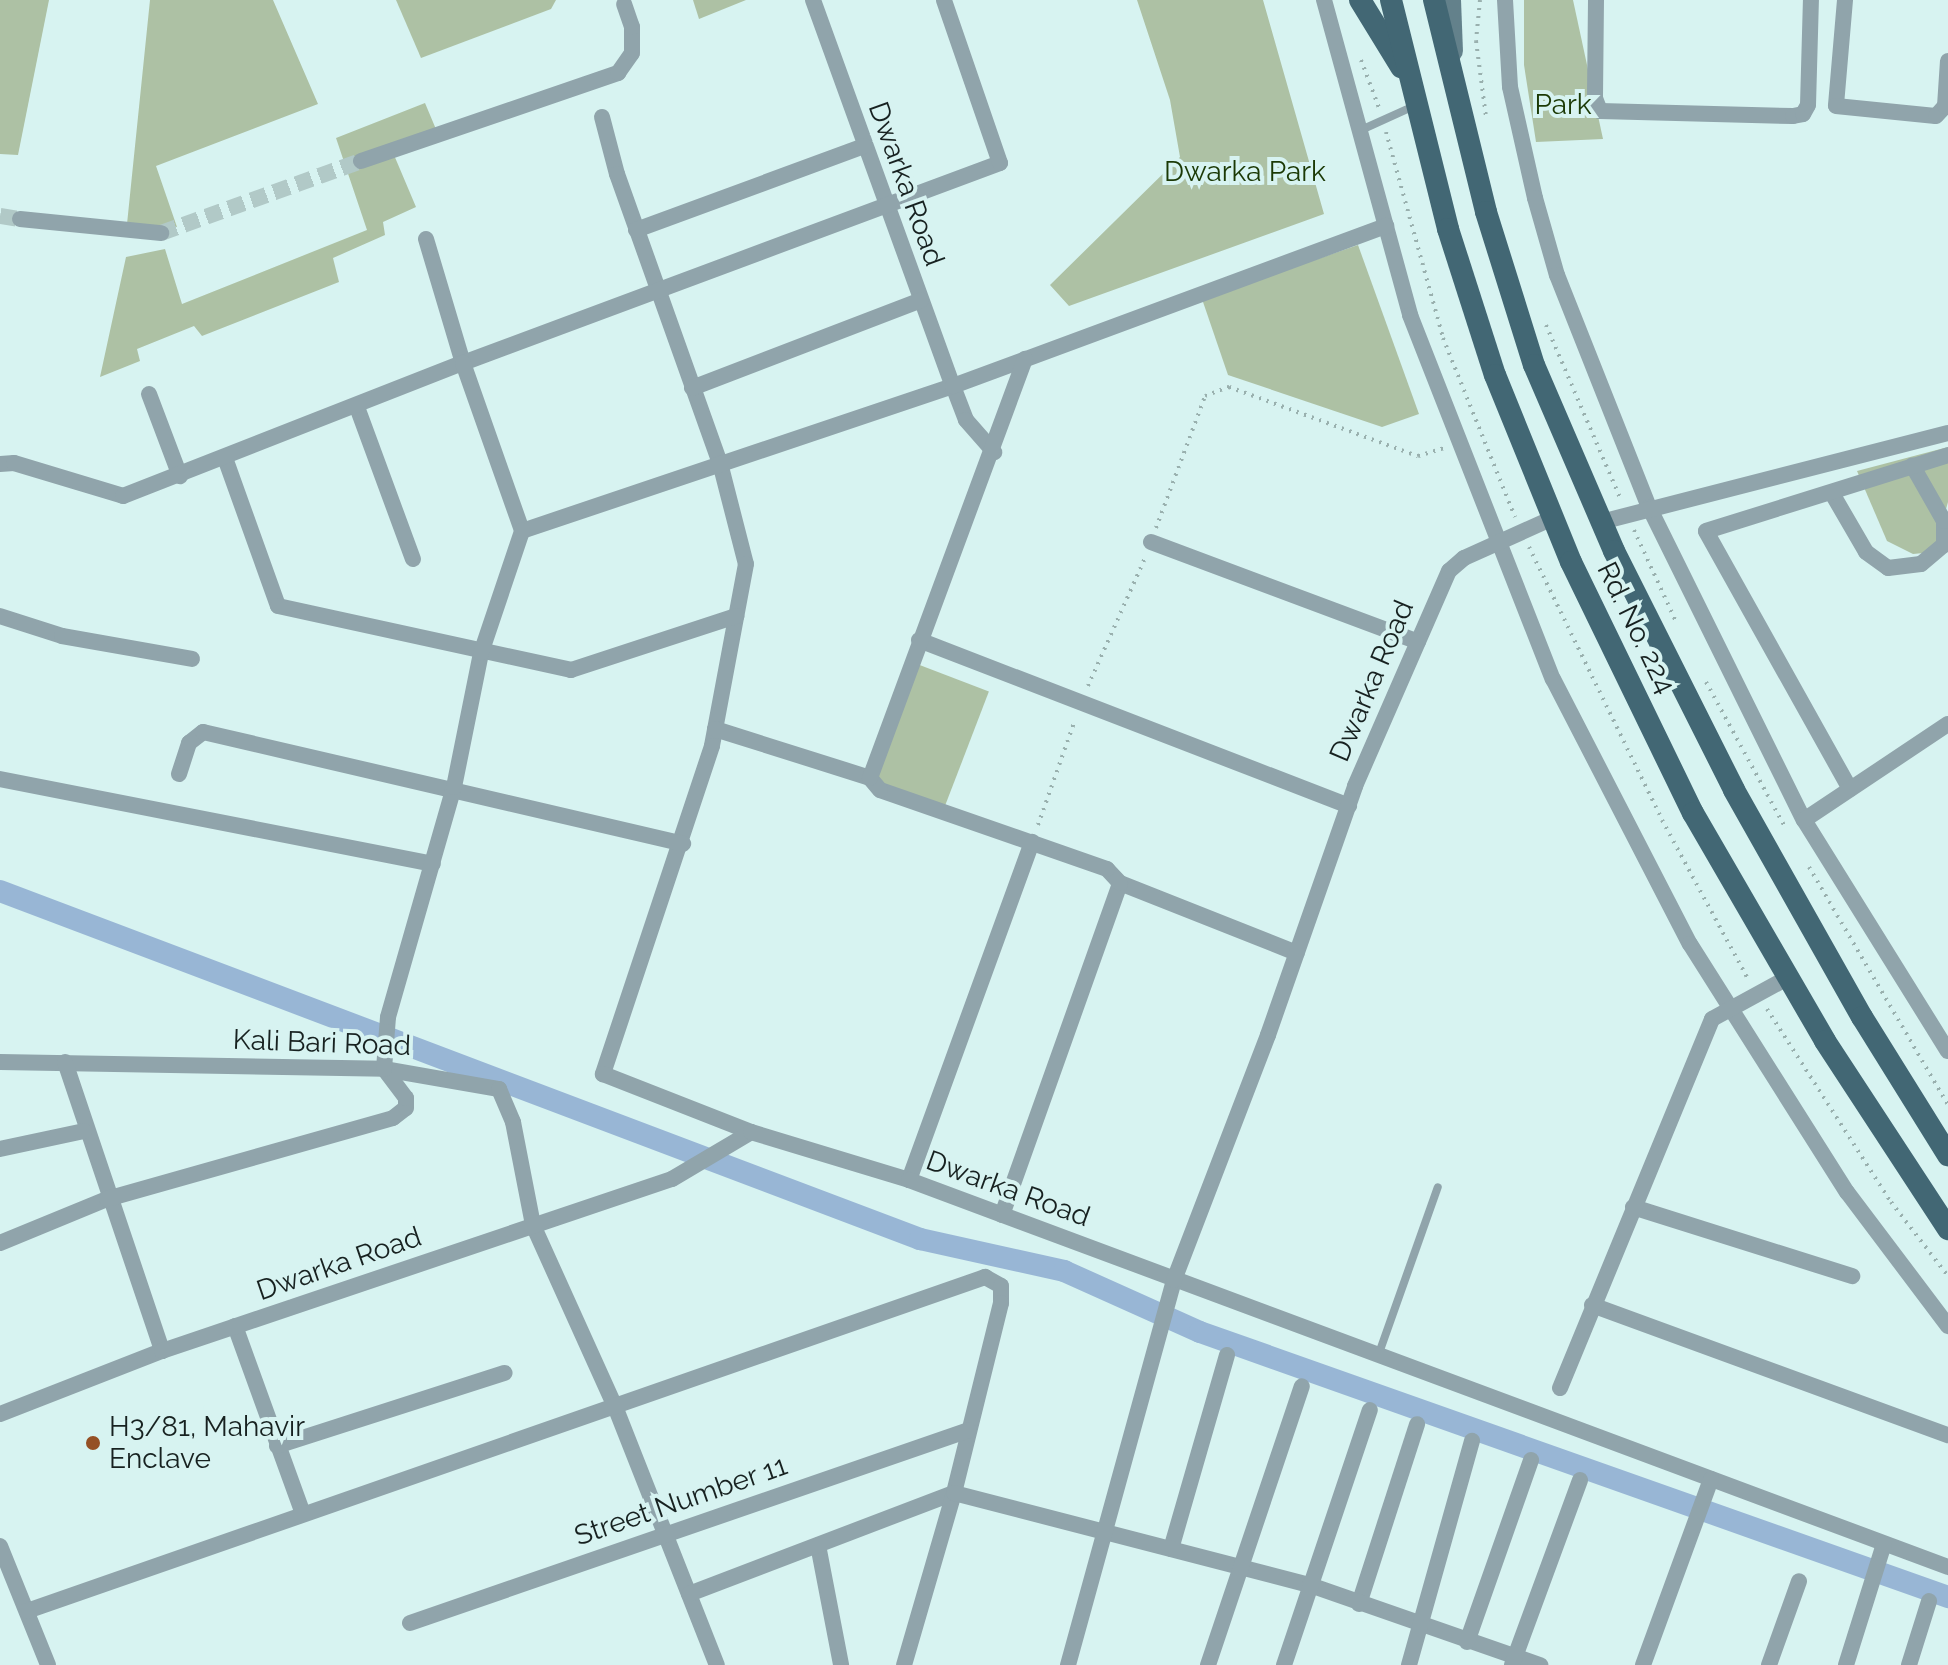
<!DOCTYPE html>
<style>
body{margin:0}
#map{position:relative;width:1948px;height:1665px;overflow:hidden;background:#d7f3f1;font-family:Raleway,sans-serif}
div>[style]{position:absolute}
.green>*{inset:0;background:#adc1a4;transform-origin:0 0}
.canal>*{height:22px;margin:-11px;padding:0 11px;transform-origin:11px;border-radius:11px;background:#98b6d5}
.minor-tunnel>*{height:16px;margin-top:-8px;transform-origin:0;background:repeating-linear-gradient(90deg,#b1c9c7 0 16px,transparent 0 24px)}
.path>*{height:4px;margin-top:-2px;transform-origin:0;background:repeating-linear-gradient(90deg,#99b0ae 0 2px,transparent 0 8px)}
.service>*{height:8px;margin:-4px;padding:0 4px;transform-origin:4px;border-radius:4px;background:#90a4ab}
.minor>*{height:16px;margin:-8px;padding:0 8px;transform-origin:8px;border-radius:8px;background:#90a4ab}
.secondary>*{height:22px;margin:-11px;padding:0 11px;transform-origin:11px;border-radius:11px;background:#63818b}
.primary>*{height:22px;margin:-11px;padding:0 11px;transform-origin:11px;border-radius:11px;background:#426774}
.dots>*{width:22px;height:22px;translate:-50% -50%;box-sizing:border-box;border:4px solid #d7f3f1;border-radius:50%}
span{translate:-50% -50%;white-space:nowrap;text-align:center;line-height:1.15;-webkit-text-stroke:8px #d7f3f1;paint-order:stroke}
.park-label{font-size:28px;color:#1b3905}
.street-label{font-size:28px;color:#172120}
.poi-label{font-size:28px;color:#172120}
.left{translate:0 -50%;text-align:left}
</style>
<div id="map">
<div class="green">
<i style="clip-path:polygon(0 0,49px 0,18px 155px,0 154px)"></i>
<i style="clip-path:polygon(150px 0,273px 0,318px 104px,156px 166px,177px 227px,127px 224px)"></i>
<i style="clip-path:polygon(396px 0,556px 0,551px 9px,421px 58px)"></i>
<i style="clip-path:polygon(693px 0,746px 0,699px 19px)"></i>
<i style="clip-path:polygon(1137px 0,1263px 0,1324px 214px,1069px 306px,1050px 285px,1180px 157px,1170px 100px)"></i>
<i style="clip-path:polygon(1524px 0,1573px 0,1603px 139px,1536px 142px,1524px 65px)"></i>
<i style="clip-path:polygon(425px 103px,438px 134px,394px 155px,416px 207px,383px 222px,385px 235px,333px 258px,339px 282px,202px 336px,194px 326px,137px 349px,140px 361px,100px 377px,126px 257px,165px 249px,182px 304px,367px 230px,336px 138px)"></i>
<i style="clip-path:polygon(1358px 245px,1419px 414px,1382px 427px,1228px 375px,1202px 299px)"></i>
<i style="clip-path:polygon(1948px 447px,1948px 502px,1934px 552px,1913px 554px,1887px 541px,1857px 471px)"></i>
<i style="left:917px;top:664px;width:77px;height:124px;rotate:21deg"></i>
</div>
<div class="canal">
<i style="left:0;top:891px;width:984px;rotate:20.72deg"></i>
<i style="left:920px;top:1239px;width:148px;rotate:12.5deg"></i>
<i style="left:1064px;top:1271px;width:149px;rotate:24.2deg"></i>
<i style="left:1200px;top:1332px;width:794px;rotate:19.51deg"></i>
</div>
<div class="minor-tunnel">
<i style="left:0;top:216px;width:20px;rotate:9deg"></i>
<i style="left:161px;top:233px;width:213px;rotate:-19.8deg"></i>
</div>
<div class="path">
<i style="left:1480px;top:0;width:41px;rotate:95.6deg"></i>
<i style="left:1476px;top:41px;width:77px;rotate:82.5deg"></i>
<i style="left:1361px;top:60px;width:51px;rotate:69.4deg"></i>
<i style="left:1386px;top:132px;width:214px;rotate:74.5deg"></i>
<i style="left:1443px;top:338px;width:193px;rotate:68.1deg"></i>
<i style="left:1546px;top:325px;width:190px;rotate:66.8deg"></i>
<i style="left:1156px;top:528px;width:141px;rotate:-69.6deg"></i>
<i style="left:1205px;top:396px;width:26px;rotate:-21deg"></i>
<i style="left:1229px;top:387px;width:201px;rotate:20.1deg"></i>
<i style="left:1418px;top:456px;width:28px;rotate:-17deg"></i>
<i style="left:1634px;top:530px;width:103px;rotate:65.4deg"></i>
<i style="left:1529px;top:547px;width:304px;rotate:64deg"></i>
<i style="left:1662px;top:820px;width:183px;rotate:61.6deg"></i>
<i style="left:1706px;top:682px;width:167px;rotate:61.4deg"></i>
<i style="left:1088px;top:686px;width:140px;rotate:-66deg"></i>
<i style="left:1038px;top:825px;width:111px;rotate:-70.6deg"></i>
<i style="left:1809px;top:867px;width:276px;rotate:59.7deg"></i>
<i style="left:1767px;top:1009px;width:229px;rotate:57.3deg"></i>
<i style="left:1891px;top:1202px;width:93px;rotate:52.4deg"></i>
</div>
<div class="service">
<i style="left:1361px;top:130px;width:58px;rotate:-24.4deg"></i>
<i style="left:1378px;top:1356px;width:179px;rotate:-70.5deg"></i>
</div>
<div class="minor">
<i style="left:813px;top:0;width:411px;rotate:70.1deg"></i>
<i style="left:953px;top:386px;width:36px;rotate:69deg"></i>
<i style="left:966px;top:420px;width:43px;rotate:48.8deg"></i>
<i style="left:1324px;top:0;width:327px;rotate:74.7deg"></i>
<i style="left:1410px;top:315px;width:391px;rotate:68.6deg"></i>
<i style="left:1553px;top:679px;width:298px;rotate:62.7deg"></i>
<i style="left:1690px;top:944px;width:294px;rotate:57.7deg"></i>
<i style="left:1847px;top:1192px;width:168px;rotate:53deg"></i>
<i style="left:1505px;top:0;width:87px;rotate:86.7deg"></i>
<i style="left:1510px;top:87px;width:114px;rotate:77.3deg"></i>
<i style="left:1535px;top:198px;width:80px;rotate:74.1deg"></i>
<i style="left:1557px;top:275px;width:250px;rotate:68.4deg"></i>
<i style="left:1649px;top:507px;width:349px;rotate:63.7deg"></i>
<i style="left:1804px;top:820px;width:272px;rotate:58.1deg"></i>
<i style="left:1596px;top:0;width:98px;rotate:90.6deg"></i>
<i style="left:1595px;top:98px;width:14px;rotate:69deg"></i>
<i style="left:1600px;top:111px;width:193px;rotate:1.5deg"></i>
<i style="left:1793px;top:116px;width:10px;rotate:-11deg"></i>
<i style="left:1803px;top:114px;width:10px;rotate:-61deg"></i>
<i style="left:1808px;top:105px;width:105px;rotate:-88.4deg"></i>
<i style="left:1845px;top:0;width:106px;rotate:94.9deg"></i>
<i style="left:1836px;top:106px;width:100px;rotate:5.7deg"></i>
<i style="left:1936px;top:116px;width:13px;rotate:-48deg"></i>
<i style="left:1945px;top:106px;width:45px;rotate:-86.2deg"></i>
<i style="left:602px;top:117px;width:59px;rotate:75.3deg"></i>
<i style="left:617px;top:174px;width:307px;rotate:70.4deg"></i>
<i style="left:720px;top:463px;width:104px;rotate:75.6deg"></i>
<i style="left:746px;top:564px;width:185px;rotate:100.6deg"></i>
<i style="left:712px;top:746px;width:346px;rotate:108.4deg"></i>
<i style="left:603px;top:1074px;width:159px;rotate:21.4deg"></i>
<i style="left:361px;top:161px;width:272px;rotate:-18.9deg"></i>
<i style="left:618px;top:73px;width:24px;rotate:-55deg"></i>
<i style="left:632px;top:53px;width:26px;rotate:-90deg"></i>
<i style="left:632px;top:27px;width:24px;rotate:-109deg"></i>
<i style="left:20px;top:219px;width:142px;rotate:5.7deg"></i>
<i style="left:636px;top:230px;width:243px;rotate:-20.2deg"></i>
<i style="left:426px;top:239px;width:129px;rotate:73.4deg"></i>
<i style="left:463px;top:363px;width:573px;rotate:-20.43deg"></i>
<i style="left:1000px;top:163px;width:172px;rotate:-109deg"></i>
<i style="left:692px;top:388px;width:245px;rotate:-21deg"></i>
<i style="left:149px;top:394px;width:88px;rotate:69.3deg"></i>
<i style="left:357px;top:407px;width:162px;rotate:69.8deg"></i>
<i style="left:225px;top:458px;width:157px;rotate:70.3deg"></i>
<i style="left:278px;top:606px;width:300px;rotate:12.3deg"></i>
<i style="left:571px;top:670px;width:174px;rotate:-18.1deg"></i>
<i style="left:0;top:464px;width:14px;rotate:-4deg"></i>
<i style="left:14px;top:463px;width:114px;rotate:16.8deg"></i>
<i style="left:123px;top:496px;width:365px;rotate:-21.4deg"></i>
<i style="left:463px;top:363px;width:178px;rotate:70.6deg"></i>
<i style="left:522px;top:531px;width:455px;rotate:-18.6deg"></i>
<i style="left:953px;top:386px;width:462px;rotate:-20.3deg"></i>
<i style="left:1833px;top:495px;width:66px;rotate:59.9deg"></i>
<i style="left:1866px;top:552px;width:27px;rotate:36deg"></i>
<i style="left:1888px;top:568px;width:33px;rotate:-7deg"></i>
<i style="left:1921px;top:564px;width:30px;rotate:-40deg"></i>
<i style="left:1944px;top:545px;width:24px;rotate:-90deg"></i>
<i style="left:1944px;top:521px;width:64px;rotate:-119.7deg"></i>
<i style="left:1601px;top:522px;width:358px;rotate:-14.4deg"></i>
<i style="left:1151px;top:542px;width:285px;rotate:20.5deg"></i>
<i style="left:0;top:616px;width:65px;rotate:17.9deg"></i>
<i style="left:62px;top:636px;width:132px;rotate:10deg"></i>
<i style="left:919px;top:640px;width:461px;rotate:21.1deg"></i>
<i style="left:715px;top:729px;width:163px;rotate:17.5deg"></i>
<i style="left:179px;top:774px;width:33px;rotate:-72deg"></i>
<i style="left:189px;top:743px;width:18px;rotate:-38deg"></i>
<i style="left:203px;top:732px;width:493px;rotate:13.1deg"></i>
<i style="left:0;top:779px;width:441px;rotate:11.1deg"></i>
<i style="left:1850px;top:789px;width:295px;rotate:-119.2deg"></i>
<i style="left:1706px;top:531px;width:254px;rotate:-17.4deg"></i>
<i style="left:1804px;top:820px;width:173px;rotate:-33.7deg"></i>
<i style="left:1120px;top:883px;width:190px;rotate:21.6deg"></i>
<i style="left:0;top:1062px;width:384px;rotate:1deg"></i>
<i style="left:384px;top:1069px;width:117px;rotate:9.9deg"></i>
<i style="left:499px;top:1089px;width:36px;rotate:67deg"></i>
<i style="left:513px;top:1122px;width:105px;rotate:79deg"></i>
<i style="left:533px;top:1225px;width:202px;rotate:65.7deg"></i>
<i style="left:616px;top:1409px;width:275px;rotate:68.5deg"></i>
<i style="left:65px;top:1062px;width:305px;rotate:71.4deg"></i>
<i style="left:0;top:1149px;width:86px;rotate:-12.1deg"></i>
<i style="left:909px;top:1180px;width:360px;rotate:-70deg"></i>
<i style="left:1633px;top:1207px;width:230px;rotate:17.5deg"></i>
<i style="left:1002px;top:1215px;width:352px;rotate:-70.4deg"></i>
<i style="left:1120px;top:883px;width:19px;rotate:-133deg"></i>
<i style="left:1107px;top:869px;width:240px;rotate:-160.8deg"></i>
<i style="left:880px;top:790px;width:16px;rotate:-130deg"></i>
<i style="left:870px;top:778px;width:447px;rotate:-69.7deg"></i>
<i style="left:0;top:1243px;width:116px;rotate:-22.4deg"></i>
<i style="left:107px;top:1199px;width:297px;rotate:-15.8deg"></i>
<i style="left:393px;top:1118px;width:16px;rotate:-38deg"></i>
<i style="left:406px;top:1108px;width:10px;rotate:-90deg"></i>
<i style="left:406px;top:1098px;width:36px;rotate:-127deg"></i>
<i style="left:384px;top:1069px;width:52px;rotate:-85.6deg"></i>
<i style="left:388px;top:1017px;width:239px;rotate:-74deg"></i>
<i style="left:454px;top:787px;width:137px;rotate:-78.6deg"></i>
<i style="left:481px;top:653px;width:129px;rotate:-71.4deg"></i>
<i style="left:1592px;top:1305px;width:379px;rotate:20.1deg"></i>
<i style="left:235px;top:1326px;width:200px;rotate:70.1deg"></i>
<i style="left:1560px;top:1388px;width:399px;rotate:-67.6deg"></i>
<i style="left:1712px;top:1019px;width:88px;rotate:-28.6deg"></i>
<i style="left:0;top:1414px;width:174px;rotate:-21.3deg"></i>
<i style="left:162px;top:1351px;width:538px;rotate:-18.64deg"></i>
<i style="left:672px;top:1179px;width:92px;rotate:-30.7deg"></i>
<i style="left:751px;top:1132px;width:165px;rotate:16.9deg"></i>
<i style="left:909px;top:1180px;width:1109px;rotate:20.43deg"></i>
<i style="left:277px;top:1446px;width:239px;rotate:-17.8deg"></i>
<i style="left:818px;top:1545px;width:122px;rotate:79.1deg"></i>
<i style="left:0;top:1546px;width:128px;rotate:68deg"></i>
<i style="left:1171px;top:1549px;width:202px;rotate:-73.9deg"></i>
<i style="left:689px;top:1594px;width:284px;rotate:-20.9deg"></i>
<i style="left:954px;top:1493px;width:179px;rotate:106.2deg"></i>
<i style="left:1359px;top:1604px;width:189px;rotate:-72.1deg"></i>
<i style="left:27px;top:1611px;width:1015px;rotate:-19.22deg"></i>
<i style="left:985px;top:1277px;width:18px;rotate:29deg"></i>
<i style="left:1001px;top:1286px;width:17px;rotate:90deg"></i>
<i style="left:1001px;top:1303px;width:196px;rotate:103.9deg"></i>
<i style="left:954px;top:1493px;width:368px;rotate:14.5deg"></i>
<i style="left:1310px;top:1585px;width:244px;rotate:19.2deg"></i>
<i style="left:410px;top:1623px;width:591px;rotate:-19.05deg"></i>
<i style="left:1467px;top:1642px;width:193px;rotate:-70.6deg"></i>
<i style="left:1068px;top:1665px;width:399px;rotate:-74.6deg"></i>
<i style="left:1174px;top:1280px;width:262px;rotate:-69deg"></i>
<i style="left:1268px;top:1035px;width:264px;rotate:-70.7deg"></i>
<i style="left:1355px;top:786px;width:235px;rotate:-66.4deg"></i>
<i style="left:1449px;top:571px;width:20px;rotate:-41deg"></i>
<i style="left:1464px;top:558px;width:98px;rotate:-24.2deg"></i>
<i style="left:1208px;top:1665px;width:294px;rotate:-71.4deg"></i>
<i style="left:1284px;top:1665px;width:269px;rotate:-71.4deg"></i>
<i style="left:1409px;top:1665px;width:233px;rotate:-74.3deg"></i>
<i style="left:1512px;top:1665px;width:197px;rotate:-69.8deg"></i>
<i style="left:1643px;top:1665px;width:198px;rotate:-69.9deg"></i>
<i style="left:1769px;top:1665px;width:89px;rotate:-70.3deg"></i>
<i style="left:1846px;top:1665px;width:127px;rotate:-72.6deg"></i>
<i style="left:1909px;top:1665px;width:67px;rotate:-72.6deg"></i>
</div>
<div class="secondary">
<i style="left:1450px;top:0;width:51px;rotate:87.8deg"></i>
</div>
<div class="primary">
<i style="left:1360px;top:0;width:79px;rotate:58.5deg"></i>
<i style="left:1391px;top:0;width:236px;rotate:76deg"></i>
<i style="left:1448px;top:229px;width:153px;rotate:72.2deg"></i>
<i style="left:1495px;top:375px;width:202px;rotate:67.9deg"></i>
<i style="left:1571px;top:562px;width:279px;rotate:64.1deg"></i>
<i style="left:1693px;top:813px;width:263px;rotate:59.9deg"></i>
<i style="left:1825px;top:1041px;width:225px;rotate:56.8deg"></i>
<i style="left:1434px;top:0;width:218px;rotate:76.2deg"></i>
<i style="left:1486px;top:212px;width:160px;rotate:72.6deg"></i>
<i style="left:1534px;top:365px;width:202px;rotate:66.7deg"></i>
<i style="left:1614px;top:551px;width:267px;rotate:63.3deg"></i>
<i style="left:1734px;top:790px;width:261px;rotate:60.6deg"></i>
<i style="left:1862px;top:1017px;width:163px;rotate:58.1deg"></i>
</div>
<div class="dots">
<i style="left:93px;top:1443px;background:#955025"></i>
</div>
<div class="park-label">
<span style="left:1563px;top:105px">Park</span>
<span style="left:1245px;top:172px">Dwarka Park</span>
</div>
<div class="street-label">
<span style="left:906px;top:184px;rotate:70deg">Dwarka Road</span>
<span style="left:1636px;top:628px;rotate:64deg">Rd. No. 224</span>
<span style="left:1372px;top:681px;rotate:-67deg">Dwarka Road</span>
<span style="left:322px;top:1043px;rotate:2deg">Kali Bari Road</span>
<span style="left:1008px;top:1189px;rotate:20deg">Dwarka Road</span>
<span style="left:339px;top:1264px;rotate:-19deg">Dwarka Road</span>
<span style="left:681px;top:1501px;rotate:-19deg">Street Number 11</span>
</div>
<div class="poi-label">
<span class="left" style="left:109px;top:1443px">H3/81, Mahavir<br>Enclave</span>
</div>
</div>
